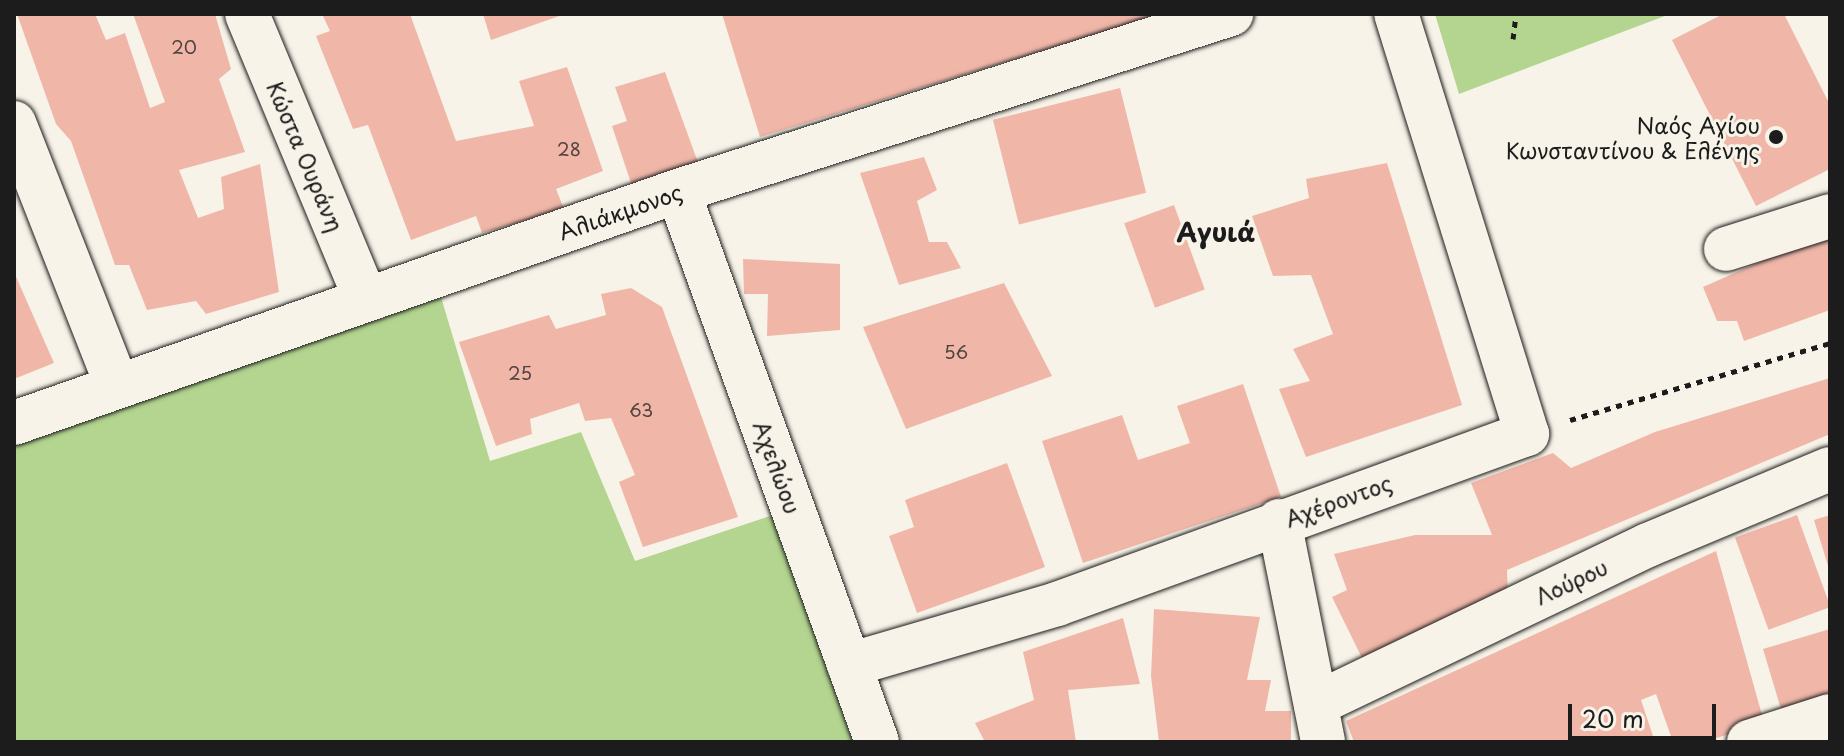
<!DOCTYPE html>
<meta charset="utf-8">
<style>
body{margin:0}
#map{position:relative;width:1844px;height:756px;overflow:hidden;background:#f7f3e8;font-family:"Playpen Sans",sans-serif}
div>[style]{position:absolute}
.green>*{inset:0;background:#b3d58f}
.building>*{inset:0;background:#f0b7a9;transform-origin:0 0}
.path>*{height:5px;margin-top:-2.5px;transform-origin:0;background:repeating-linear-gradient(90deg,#1c1c1c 0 6px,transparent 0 12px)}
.roads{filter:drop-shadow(0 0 2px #1c1c1c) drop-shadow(0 0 2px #1c1c1c)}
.minor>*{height:44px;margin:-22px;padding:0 22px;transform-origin:22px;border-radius:22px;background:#f7f3e8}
.dots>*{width:22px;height:22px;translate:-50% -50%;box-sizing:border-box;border:4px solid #f7f3e8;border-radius:50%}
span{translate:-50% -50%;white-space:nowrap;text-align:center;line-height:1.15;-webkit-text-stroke:6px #f7f3e8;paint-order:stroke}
.number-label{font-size:18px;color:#51433f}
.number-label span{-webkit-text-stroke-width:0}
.poi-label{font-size:22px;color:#1c1c1c}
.right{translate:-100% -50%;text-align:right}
.street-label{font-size:22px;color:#1c1c1c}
.quarter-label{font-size:26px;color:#1c1c1c;font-weight:700}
.frame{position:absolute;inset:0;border:16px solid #1c1c1c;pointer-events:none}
.scale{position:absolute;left:1568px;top:704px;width:148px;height:36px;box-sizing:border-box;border:4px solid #1c1c1c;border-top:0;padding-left:10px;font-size:24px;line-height:28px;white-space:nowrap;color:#1c1c1c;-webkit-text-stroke:6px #f7f3e8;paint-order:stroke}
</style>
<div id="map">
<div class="green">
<i style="clip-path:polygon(1435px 14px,1670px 14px,1459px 94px)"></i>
<i style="clip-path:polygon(438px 287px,490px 461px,581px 432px,635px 561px,782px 512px,862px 742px,14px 742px,14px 437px)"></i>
</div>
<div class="building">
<i style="clip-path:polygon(17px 14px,95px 14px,106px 40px,125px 33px,150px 108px,165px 102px,133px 14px,215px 14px,231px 69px,219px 79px,245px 152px,179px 170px,198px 218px,224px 209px,221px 177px,260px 164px,279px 292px,206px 314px,196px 301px,147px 310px,129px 265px,115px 265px,71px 141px,56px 124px)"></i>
<i style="clip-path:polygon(322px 14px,410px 14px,456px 141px,534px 126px,519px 81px,567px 67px,603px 171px,556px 189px,564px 209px,482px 233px,476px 216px,411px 240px,368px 125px,353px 129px,316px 36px,330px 31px)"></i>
<i style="clip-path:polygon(483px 14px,565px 14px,491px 40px)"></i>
<i style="clip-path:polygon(722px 14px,1162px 14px,760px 137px)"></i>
<i style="clip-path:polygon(1723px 14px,1784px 14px,1830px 105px,1830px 169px,1756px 206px,1672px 40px)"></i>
<i style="clip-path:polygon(665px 72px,700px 168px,633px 189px,612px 126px,627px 121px,615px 87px)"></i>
<i style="left:1120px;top:88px;width:108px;height:131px;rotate:76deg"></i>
<i style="clip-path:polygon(924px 157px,937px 190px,917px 201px,929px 242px,947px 242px,961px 268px,899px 285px,860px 173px)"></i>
<i style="clip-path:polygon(1387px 163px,1462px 405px,1306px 457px,1279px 389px,1310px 381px,1293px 349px,1333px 334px,1311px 275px,1273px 276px,1252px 216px,1309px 198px,1306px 179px)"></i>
<i style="left:1174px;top:205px;width:90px;height:53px;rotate:70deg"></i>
<i style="clip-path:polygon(1830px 231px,1830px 310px,1744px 341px,1737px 321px,1717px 321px,1703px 287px)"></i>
<i style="clip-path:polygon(743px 259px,840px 264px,840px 330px,767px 336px,768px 294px,744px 294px)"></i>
<i style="clip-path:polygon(14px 272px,54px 363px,14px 379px)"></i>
<i style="clip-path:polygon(1004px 283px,1052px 376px,906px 429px,863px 327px)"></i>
<i style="clip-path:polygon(631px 288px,662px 307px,738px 517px,643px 547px,619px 482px,635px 475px,611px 418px,585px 421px,579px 403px,530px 419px,532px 434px,496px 446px,459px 342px,549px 315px,556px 329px,606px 315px,601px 294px)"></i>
<i style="clip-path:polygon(1830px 378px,1830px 434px,1507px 570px,1508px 597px,1364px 662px,1332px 597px,1347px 590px,1334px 554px,1415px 535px,1492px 535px,1471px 483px,1553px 453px,1571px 468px,1655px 432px)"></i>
<i style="clip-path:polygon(1243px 384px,1281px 497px,1083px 563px,1042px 441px,1122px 415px,1138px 460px,1190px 443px,1177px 406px)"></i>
<i style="clip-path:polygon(1007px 463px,1045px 567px,917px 613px,889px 536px,914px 527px,905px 500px)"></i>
<i style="left:1797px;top:515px;width:98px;height:66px;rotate:70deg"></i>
<i style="clip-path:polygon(1830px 515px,1830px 569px,1829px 569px,1814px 520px)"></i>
<i style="clip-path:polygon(1716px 551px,1764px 722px,1705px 742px,1673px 742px,1656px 694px,1641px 700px,1655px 742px,1354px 742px,1346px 721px)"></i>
<i style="clip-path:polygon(1154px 609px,1260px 617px,1247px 680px,1271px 680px,1265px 711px,1291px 711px,1291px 742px,1159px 742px,1151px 676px)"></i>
<i style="clip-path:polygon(1123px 618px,1140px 684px,1068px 690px,1076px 742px,985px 742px,975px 723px,1034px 700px,1023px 652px)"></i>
<i style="clip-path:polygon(1830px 629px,1830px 699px,1783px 716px,1763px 649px)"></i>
</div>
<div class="path">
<i style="left:1513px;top:39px;width:25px;rotate:-83deg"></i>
<i style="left:1570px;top:420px;width:271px;rotate:-16.5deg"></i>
</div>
<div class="roads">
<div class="minor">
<i style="left:247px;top:14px;width:308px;rotate:67.4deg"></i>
<i style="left:14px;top:123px;width:282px;rotate:68.6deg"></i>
<i style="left:678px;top:191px;width:586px;rotate:70.14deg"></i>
<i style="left:1726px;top:249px;width:109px;rotate:-17.6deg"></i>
<i style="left:14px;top:423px;width:703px;rotate:-19.26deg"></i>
<i style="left:678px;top:191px;width:581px;rotate:-17.75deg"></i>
<i style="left:1279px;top:521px;width:225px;rotate:78.7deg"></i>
<i style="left:849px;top:665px;width:217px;rotate:-16.3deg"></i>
<i style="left:1057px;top:604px;width:500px;rotate:-19.9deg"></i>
<i style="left:1527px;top:434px;width:440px;rotate:-107.3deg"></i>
<i style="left:1316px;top:704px;width:368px;rotate:-25.6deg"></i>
<i style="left:1648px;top:545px;width:197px;rotate:-22.7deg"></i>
<i style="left:1749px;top:742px;width:85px;rotate:-17.8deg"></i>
</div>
</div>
<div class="dots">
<i style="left:1776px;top:137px;background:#1c1c1c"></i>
</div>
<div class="number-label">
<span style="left:184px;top:47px">20</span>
<span style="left:569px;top:149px">28</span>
<span style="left:956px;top:352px">56</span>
<span style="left:520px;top:373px">25</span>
<span style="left:641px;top:410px">63</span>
</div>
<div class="poi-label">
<span class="right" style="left:1760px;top:137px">Ναός Αγίου<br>Κωνσταντίνου &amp; Ελένης</span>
</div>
<div class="street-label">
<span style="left:306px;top:156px;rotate:67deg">Κώστα Ουράνη</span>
<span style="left:620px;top:211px;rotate:-19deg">Αλιάκμονος</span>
<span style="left:778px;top:467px;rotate:70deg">Αχελώου</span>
<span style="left:1338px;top:500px;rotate:-20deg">Αχέροντος</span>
<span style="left:1571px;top:581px;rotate:-25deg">Λούρου</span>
</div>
<div class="quarter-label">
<span style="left:1216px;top:232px">Αγυιά</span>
</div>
<div class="frame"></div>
<div class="scale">20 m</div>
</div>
